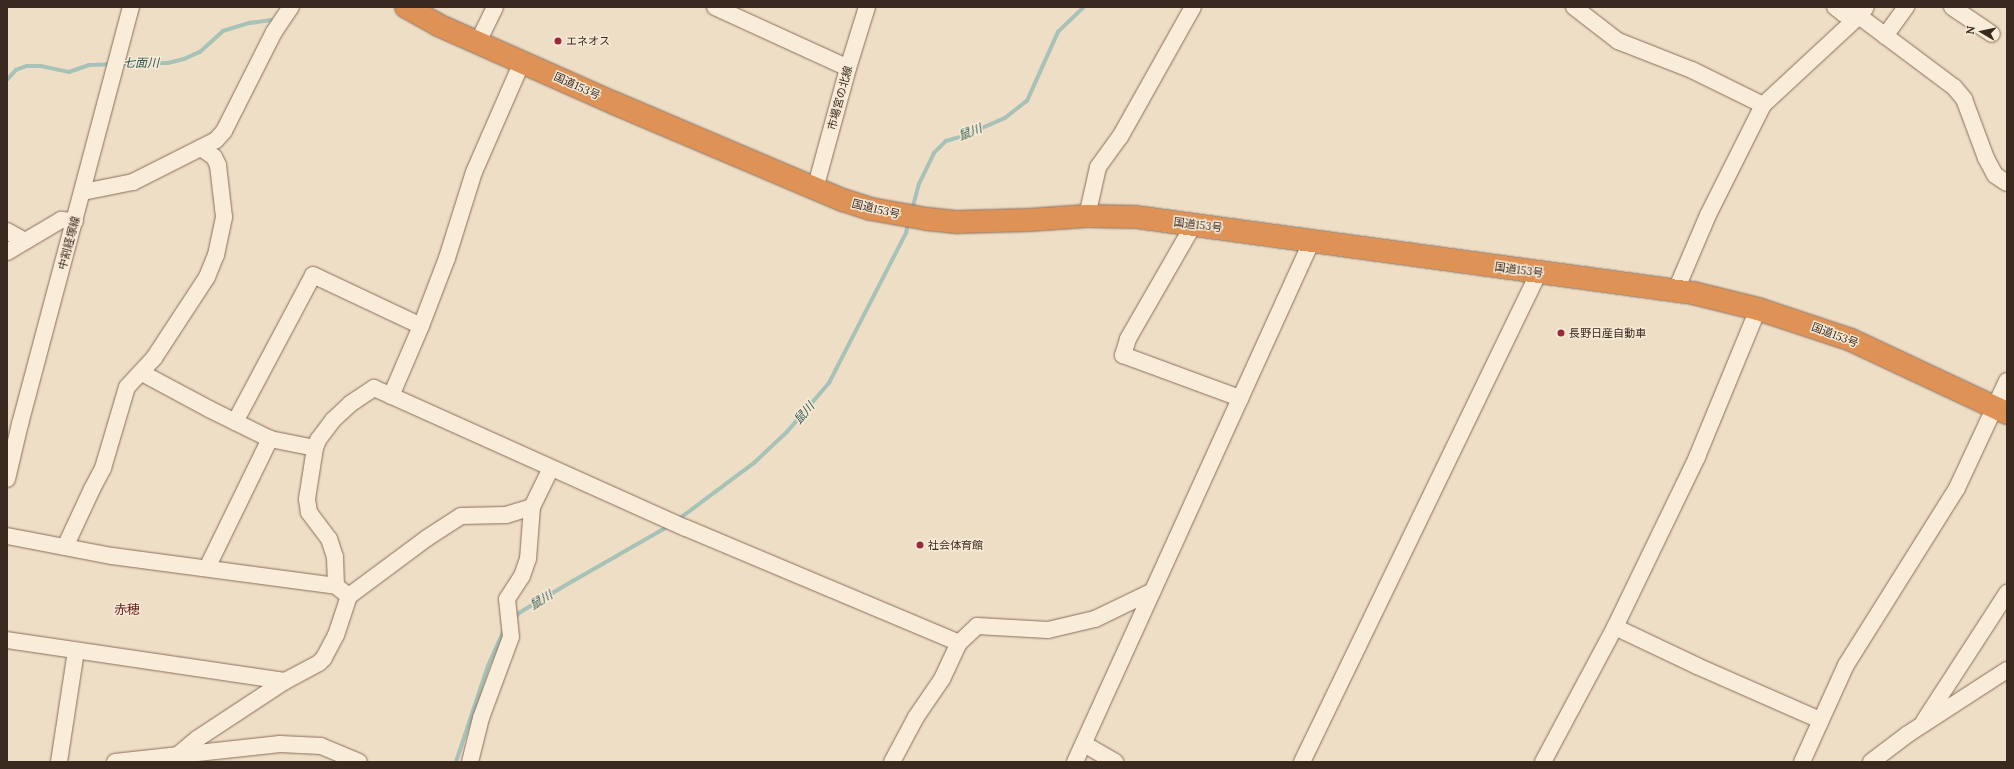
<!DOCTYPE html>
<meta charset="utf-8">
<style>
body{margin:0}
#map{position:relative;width:2014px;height:769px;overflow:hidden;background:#efdec6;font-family:Lora,"Noto Sans JP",serif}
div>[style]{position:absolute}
.stream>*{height:3.5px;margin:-1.75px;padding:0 1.75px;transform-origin:1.75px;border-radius:1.75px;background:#a7c2b7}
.roads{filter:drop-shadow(0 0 1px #8a6e5b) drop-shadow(0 0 1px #8a6e5b)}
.minor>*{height:16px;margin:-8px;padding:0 8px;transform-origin:8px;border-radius:8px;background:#f9ecd9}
.highway>*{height:22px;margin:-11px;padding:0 11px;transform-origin:11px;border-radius:11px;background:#de9256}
.dots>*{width:11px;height:11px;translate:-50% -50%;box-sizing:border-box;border:2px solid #f6e9d5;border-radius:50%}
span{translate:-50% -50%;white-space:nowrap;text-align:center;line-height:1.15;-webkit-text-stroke:3px #f6e9d5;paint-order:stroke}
.poi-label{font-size:11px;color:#3a291f}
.left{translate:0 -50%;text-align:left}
.street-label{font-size:11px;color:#3a291f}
.water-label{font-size:12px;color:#2e5a52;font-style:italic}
.quarter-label{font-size:13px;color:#68241e}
.frame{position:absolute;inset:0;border:8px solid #3a291f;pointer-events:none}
.north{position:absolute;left:1962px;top:12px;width:40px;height:40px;-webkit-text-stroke:3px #f6e9d5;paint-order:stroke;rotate:279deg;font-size:11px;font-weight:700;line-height:16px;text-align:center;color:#3a291f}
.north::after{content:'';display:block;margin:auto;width:14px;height:18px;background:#3a291f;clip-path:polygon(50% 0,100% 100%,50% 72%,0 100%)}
</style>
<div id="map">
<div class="stream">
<i style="left:120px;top:64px;width:48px;rotate:-1.2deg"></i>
<i style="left:168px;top:63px;width:16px;rotate:-14deg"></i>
<i style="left:184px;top:59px;width:17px;rotate:-24deg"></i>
<i style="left:200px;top:52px;width:31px;rotate:-42deg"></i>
<i style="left:223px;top:31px;width:28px;rotate:-17deg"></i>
<i style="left:250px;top:23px;width:21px;rotate:-8deg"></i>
<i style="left:7px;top:80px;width:13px;rotate:-48deg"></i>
<i style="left:16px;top:70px;width:12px;rotate:-20deg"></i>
<i style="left:27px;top:66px;width:14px"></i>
<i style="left:41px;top:66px;width:29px;rotate:12deg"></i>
<i style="left:69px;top:72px;width:21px;rotate:-19deg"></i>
<i style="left:89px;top:65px;width:23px;rotate:-2deg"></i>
<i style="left:912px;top:210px;width:27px;rotate:-75deg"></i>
<i style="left:919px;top:184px;width:34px;rotate:-64deg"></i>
<i style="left:934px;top:153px;width:17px;rotate:-45deg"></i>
<i style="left:946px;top:141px;width:19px;rotate:-16deg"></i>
<i style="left:964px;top:136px;width:45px;rotate:-23.7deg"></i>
<i style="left:1005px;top:118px;width:28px;rotate:-38deg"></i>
<i style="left:1027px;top:101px;width:76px;rotate:-65.8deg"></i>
<i style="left:1058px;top:32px;width:36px;rotate:-44deg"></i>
<i style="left:679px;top:519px;width:94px;rotate:-36.7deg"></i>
<i style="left:754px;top:463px;width:45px;rotate:-43.2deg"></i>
<i style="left:787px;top:432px;width:65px;rotate:-49.4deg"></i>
<i style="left:829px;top:383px;width:169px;rotate:-62.8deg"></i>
<i style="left:906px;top:233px;width:9px;rotate:-77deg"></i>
<i style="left:515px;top:618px;width:6px;rotate:-51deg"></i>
<i style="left:519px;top:613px;width:63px;rotate:-30.7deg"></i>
<i style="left:573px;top:581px;width:111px;rotate:-29.8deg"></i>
<i style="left:456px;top:762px;width:101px;rotate:-71.6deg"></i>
<i style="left:488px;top:666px;width:39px;rotate:-66deg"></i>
</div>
<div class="roads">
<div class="minor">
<i style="left:715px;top:7px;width:146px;rotate:24.6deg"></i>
<i style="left:1574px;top:7px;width:56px;rotate:37.7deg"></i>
<i style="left:1618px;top:41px;width:79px;rotate:21.4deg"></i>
<i style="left:1692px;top:70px;width:79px;rotate:26.2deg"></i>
<i style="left:1835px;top:7px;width:11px;rotate:38deg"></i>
<i style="left:1844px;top:14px;width:15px;rotate:8deg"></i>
<i style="left:1859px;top:16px;width:119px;rotate:36.8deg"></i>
<i style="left:1954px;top:87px;width:16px;rotate:50deg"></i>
<i style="left:1964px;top:99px;width:63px;rotate:69.6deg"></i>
<i style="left:1986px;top:158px;width:19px;rotate:62deg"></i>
<i style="left:1995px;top:175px;width:14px;rotate:34deg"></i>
<i style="left:1952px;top:7px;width:48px;rotate:34deg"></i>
<i style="left:1885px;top:36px;width:36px;rotate:-54deg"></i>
<i style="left:478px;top:42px;width:39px;rotate:-64deg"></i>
<i style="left:815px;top:189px;width:125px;rotate:-74.7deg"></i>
<i style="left:848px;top:68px;width:64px;rotate:-72.7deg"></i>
<i style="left:83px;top:192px;width:51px;rotate:-11.3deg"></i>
<i style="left:133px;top:182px;width:93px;rotate:-26.8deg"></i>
<i style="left:216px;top:140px;width:12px;rotate:-48deg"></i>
<i style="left:224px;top:131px;width:111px;rotate:-63.2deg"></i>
<i style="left:274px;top:32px;width:30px;rotate:-56deg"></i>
<i style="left:1087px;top:216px;width:50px;rotate:-77.3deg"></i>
<i style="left:1098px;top:167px;width:37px;rotate:-54deg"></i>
<i style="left:1120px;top:137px;width:149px;rotate:-60.7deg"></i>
<i style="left:1194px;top:224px;width:133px;rotate:119.9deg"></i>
<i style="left:1128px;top:339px;width:17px;rotate:107deg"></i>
<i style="left:1123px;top:355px;width:125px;rotate:20.2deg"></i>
<i style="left:7px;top:231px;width:21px;rotate:29deg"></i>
<i style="left:7px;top:252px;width:63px;rotate:-30.7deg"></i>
<i style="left:61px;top:220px;width:14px;rotate:4deg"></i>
<i style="left:1676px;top:290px;width:82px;rotate:-66.9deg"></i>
<i style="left:1708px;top:215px;width:123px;rotate:-63.4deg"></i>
<i style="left:1763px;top:105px;width:131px;rotate:-42.8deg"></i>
<i style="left:1859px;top:16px;width:11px;rotate:-52deg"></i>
<i style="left:142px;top:373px;width:76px;rotate:28.2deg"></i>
<i style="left:209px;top:409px;width:68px;rotate:26.2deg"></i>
<i style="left:270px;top:439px;width:46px;rotate:11.3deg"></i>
<i style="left:391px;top:396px;width:76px;rotate:-66.8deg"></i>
<i style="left:421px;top:326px;width:73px;rotate:-69.1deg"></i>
<i style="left:447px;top:258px;width:90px;rotate:-72.6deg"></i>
<i style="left:474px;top:172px;width:120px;rotate:-66.4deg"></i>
<i style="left:235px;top:422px;width:166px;rotate:-62deg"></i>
<i style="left:313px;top:275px;width:119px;rotate:25.3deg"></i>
<i style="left:7px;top:479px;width:57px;rotate:-76.7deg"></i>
<i style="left:20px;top:424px;width:432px;rotate:-75.1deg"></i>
<i style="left:7px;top:536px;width:107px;rotate:10.8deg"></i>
<i style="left:112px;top:556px;width:226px;rotate:7.6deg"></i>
<i style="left:336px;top:586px;width:16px;rotate:38deg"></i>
<i style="left:349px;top:596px;width:41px;rotate:108.4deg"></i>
<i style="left:336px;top:635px;width:26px;rotate:118deg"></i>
<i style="left:324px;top:658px;width:7px;rotate:135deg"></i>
<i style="left:319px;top:663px;width:38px;rotate:152deg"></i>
<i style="left:285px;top:681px;width:105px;rotate:146.6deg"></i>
<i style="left:197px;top:739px;width:26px;rotate:140deg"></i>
<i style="left:177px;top:756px;width:6px;rotate:99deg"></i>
<i style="left:65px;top:547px;width:64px;rotate:-65deg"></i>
<i style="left:92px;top:489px;width:24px;rotate:-62deg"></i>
<i style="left:103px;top:468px;width:84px;rotate:-73.5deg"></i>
<i style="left:127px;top:387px;width:40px;rotate:-47deg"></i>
<i style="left:154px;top:358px;width:97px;rotate:-56.8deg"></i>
<i style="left:207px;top:277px;width:24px;rotate:-68deg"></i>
<i style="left:216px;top:255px;width:39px;rotate:-78deg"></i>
<i style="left:224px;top:217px;width:52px;rotate:-96.6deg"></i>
<i style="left:218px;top:165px;width:9px;rotate:-117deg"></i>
<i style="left:214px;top:157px;width:16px;rotate:-145deg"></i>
<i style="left:207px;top:568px;width:144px;rotate:-64deg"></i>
<i style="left:336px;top:586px;width:29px;rotate:-92deg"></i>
<i style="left:335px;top:557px;width:19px;rotate:-108deg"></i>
<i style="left:329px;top:539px;width:34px;rotate:-127deg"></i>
<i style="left:309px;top:512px;width:13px;rotate:-99deg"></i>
<i style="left:307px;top:499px;width:52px;rotate:-81.1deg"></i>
<i style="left:315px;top:448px;width:9px;rotate:-69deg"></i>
<i style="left:318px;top:440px;width:25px;rotate:-53deg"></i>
<i style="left:333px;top:420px;width:23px;rotate:-43deg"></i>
<i style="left:350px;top:404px;width:29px;rotate:-34deg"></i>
<i style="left:374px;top:388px;width:342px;rotate:24.2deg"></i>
<i style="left:686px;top:528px;width:296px;rotate:22.8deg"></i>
<i style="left:349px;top:596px;width:97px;rotate:-36.6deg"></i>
<i style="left:427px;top:538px;width:40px;rotate:-32.9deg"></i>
<i style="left:461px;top:516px;width:45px;rotate:-1.3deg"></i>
<i style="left:506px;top:515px;width:27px;rotate:-17deg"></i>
<i style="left:1615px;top:627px;width:91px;rotate:25.4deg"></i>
<i style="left:1697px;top:666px;width:134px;rotate:23.7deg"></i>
<i style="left:7px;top:640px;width:281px;rotate:8.4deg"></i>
<i style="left:1924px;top:721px;width:153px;rotate:-57deg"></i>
<i style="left:1084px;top:744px;width:36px;rotate:30deg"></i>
<i style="left:59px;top:762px;width:112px;rotate:-81.3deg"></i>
<i style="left:115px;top:762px;width:166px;rotate:-6.2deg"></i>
<i style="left:280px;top:744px;width:41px;rotate:2.8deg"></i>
<i style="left:321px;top:746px;width:41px;rotate:22.8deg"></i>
<i style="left:470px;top:762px;width:45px;rotate:-76deg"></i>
<i style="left:481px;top:718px;width:86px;rotate:-69.7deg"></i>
<i style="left:511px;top:637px;width:38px;rotate:-96deg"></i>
<i style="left:507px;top:599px;width:27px;rotate:-57deg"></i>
<i style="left:522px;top:576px;width:18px;rotate:-71deg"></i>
<i style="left:528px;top:559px;width:52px;rotate:-85.6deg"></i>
<i style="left:532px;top:507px;width:43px;rotate:-64deg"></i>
<i style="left:892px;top:762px;width:51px;rotate:-61.9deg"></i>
<i style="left:916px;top:717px;width:46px;rotate:-55.6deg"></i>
<i style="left:942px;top:679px;width:40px;rotate:-65deg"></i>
<i style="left:959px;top:643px;width:25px;rotate:-43deg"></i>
<i style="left:977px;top:626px;width:71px;rotate:3.2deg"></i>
<i style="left:1048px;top:630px;width:48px;rotate:-13.2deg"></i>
<i style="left:1095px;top:619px;width:64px;rotate:-25.8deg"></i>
<i style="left:1075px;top:762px;width:563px;rotate:-65.57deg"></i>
<i style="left:1308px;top:249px;width:9px;rotate:-84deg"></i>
<i style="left:1302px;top:762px;width:544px;rotate:-64.19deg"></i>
<i style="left:1543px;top:762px;width:153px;rotate:-61.9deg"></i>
<i style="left:1615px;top:627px;width:189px;rotate:-64.2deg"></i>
<i style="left:1697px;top:457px;width:160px;rotate:-67.6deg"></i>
<i style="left:1802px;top:762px;width:107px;rotate:-65.6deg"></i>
<i style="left:1846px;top:665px;width:209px;rotate:-57.9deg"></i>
<i style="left:1957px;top:488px;width:118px;rotate:-65deg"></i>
<i style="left:1871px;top:762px;width:46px;rotate:-37.1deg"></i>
<i style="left:1908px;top:734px;width:118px;rotate:-32.9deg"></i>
</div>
<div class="highway">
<i style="left:406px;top:7px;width:37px;rotate:29deg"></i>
<i style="left:438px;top:25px;width:193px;rotate:23.9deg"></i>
<i style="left:614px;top:103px;width:249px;rotate:23deg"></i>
<i style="left:843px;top:200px;width:29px;rotate:18deg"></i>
<i style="left:871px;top:209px;width:57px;rotate:10.1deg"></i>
<i style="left:927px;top:219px;width:31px;rotate:6deg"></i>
<i style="left:958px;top:222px;width:71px;rotate:-1.6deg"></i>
<i style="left:1029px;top:220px;width:58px;rotate:-3.9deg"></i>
<i style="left:1087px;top:216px;width:49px;rotate:1.2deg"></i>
<i style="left:1136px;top:217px;width:562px;rotate:7.77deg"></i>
<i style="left:1693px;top:293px;width:67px;rotate:13.8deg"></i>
<i style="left:1758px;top:309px;width:98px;rotate:18.4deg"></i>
<i style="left:1851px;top:340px;width:172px;rotate:25.1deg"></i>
</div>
</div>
<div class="dots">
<i style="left:558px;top:41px;background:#9a2a39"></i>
<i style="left:1561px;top:333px;background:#9a2a39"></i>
<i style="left:920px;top:545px;background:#9a2a39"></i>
</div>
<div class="poi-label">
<span class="left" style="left:566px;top:41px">エネオス</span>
<span class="left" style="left:1569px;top:333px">長野日産自動車</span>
<span class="left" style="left:928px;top:545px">社会体育館</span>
</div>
<div class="street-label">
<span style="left:577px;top:86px;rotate:24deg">国道153号</span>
<span style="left:840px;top:98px;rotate:-75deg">市場宮の北線</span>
<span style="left:876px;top:209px;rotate:14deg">国道153号</span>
<span style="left:1198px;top:225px;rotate:7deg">国道153号</span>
<span style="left:69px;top:243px;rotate:-75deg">中割経塚線</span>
<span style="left:1519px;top:270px;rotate:8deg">国道153号</span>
<span style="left:1835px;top:335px;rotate:21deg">国道153号</span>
</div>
<div class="water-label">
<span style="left:141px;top:63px">七面川</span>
<span style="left:970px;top:132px;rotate:-21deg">鼠川</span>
<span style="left:804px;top:413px;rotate:-49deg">鼠川</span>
<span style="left:541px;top:600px;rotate:-31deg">鼠川</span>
</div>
<div class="quarter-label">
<span style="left:127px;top:610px">赤穂</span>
</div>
<div class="frame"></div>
<div class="north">N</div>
</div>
